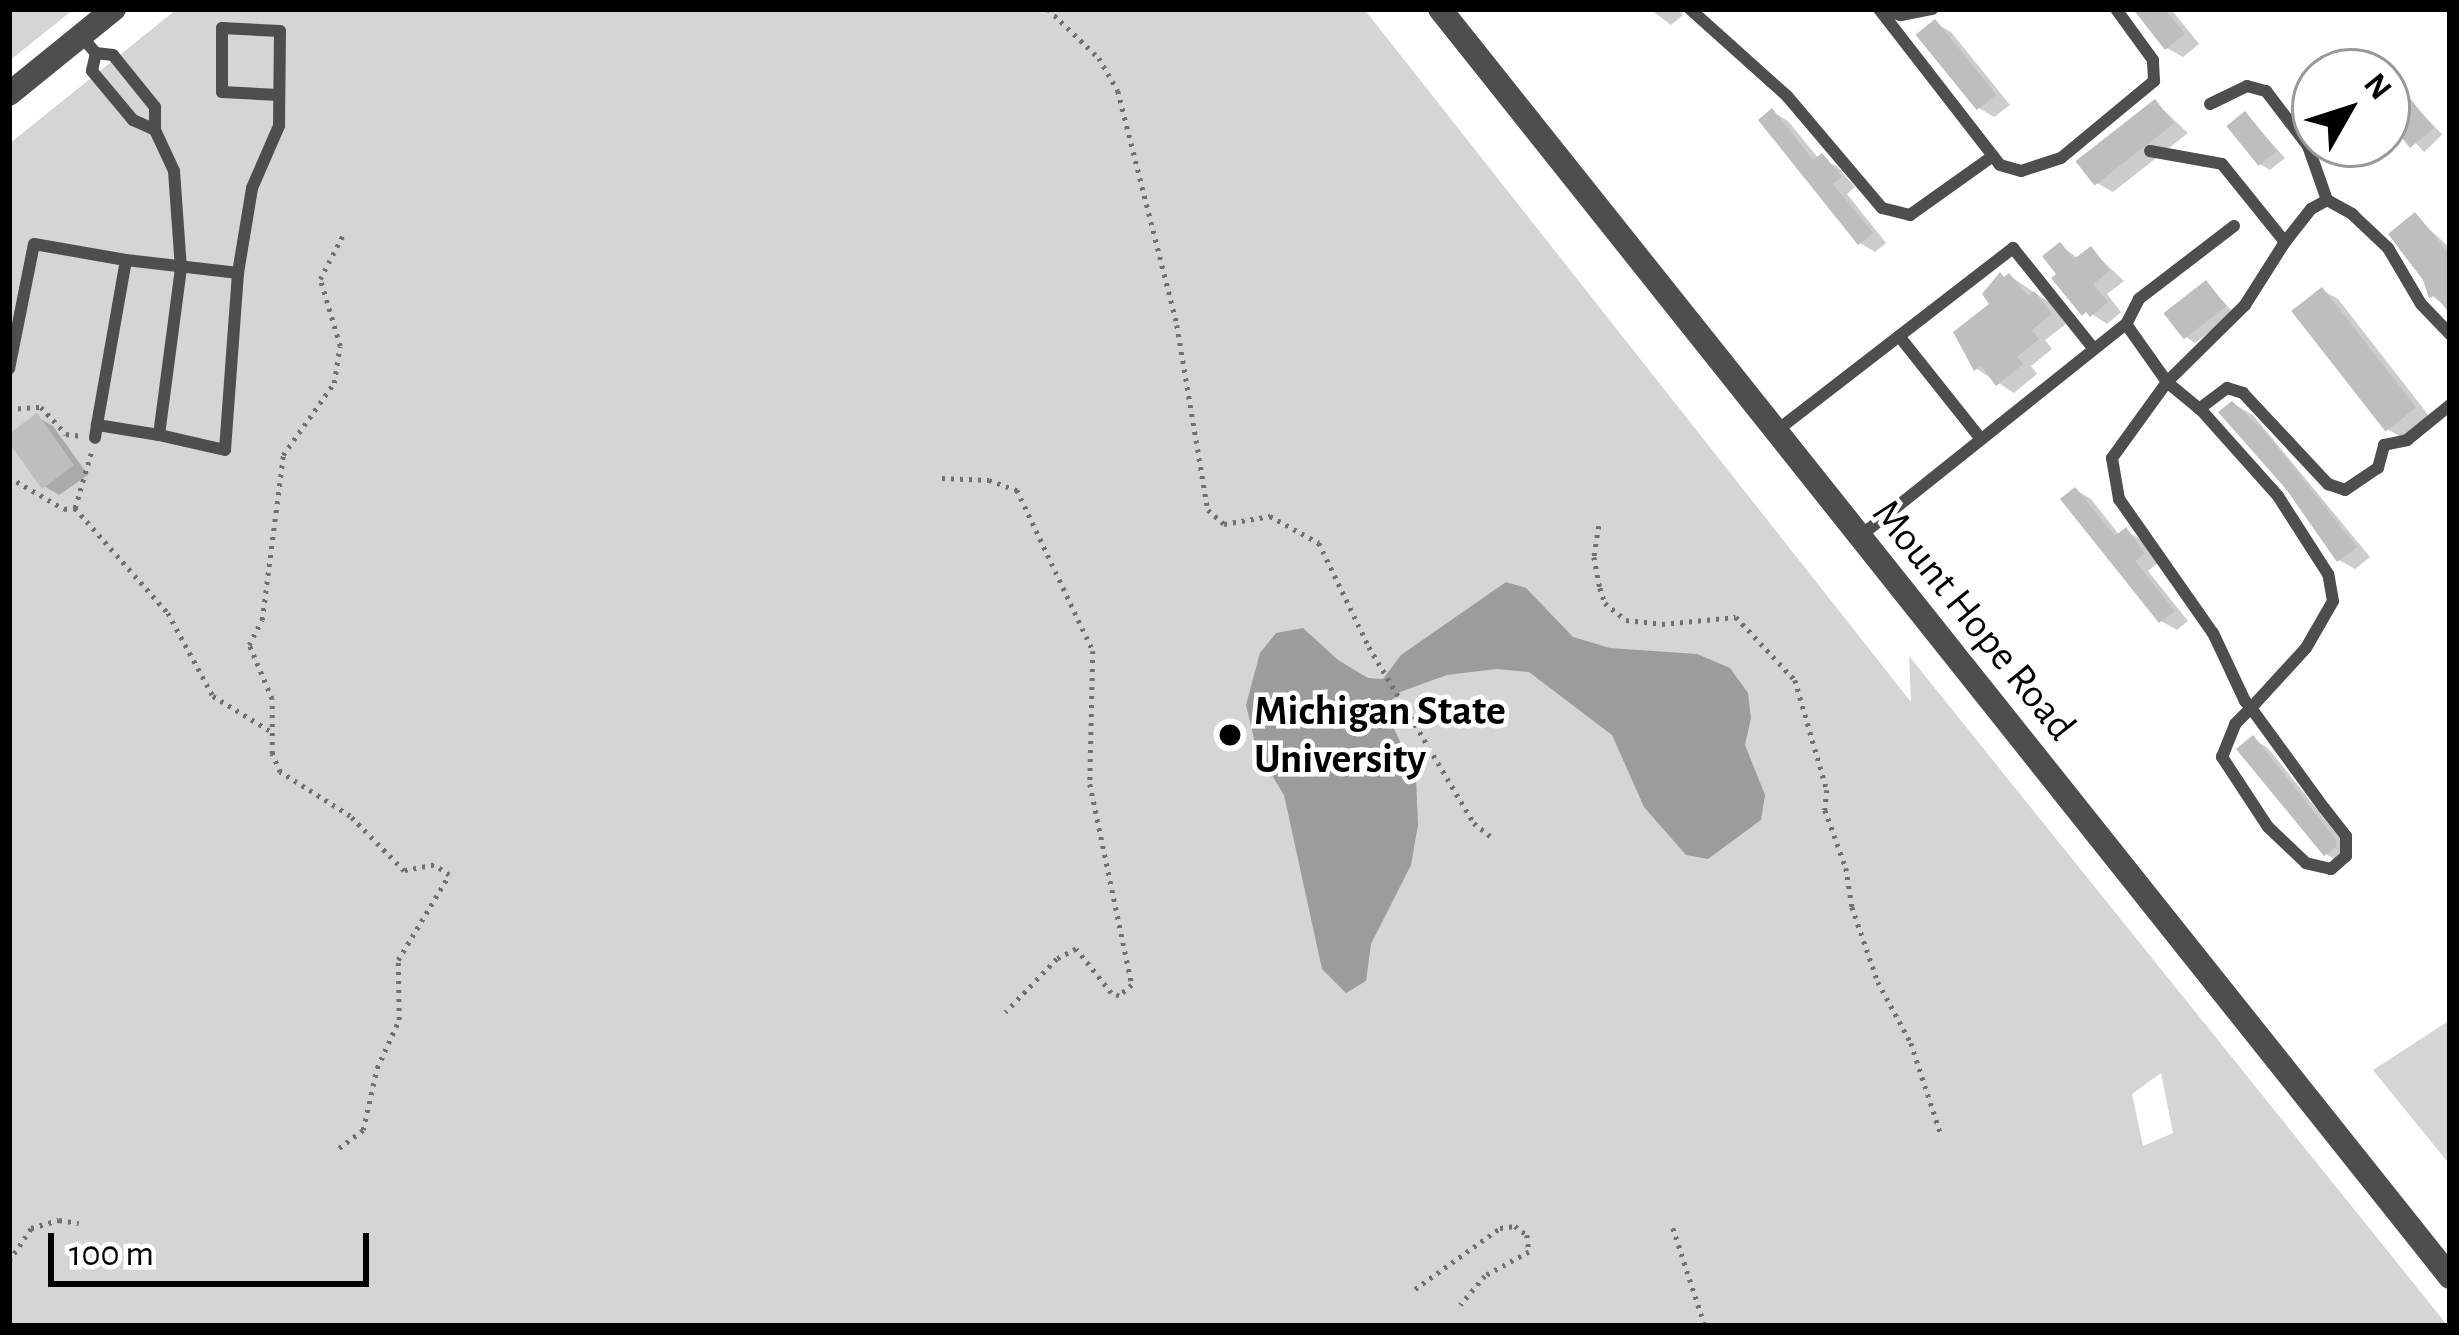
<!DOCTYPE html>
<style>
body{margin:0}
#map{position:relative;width:2459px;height:1335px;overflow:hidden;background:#fff;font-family:"Alegreya Sans",sans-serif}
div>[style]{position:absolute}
.green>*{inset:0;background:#d5d5d5}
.water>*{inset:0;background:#9c9c9c}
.shadow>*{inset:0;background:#0003;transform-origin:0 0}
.building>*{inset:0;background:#bebebe;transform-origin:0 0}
.path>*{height:4.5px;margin-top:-2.25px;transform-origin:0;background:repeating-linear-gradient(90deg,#707070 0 3px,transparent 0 9px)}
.service>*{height:12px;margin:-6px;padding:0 6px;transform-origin:6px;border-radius:6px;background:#4e4e4e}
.tertiary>*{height:24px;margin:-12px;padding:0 12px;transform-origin:12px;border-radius:12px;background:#4e4e4e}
.dots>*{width:33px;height:33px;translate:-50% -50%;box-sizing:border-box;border:6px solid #fff;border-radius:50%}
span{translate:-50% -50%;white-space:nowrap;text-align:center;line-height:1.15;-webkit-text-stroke:9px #fff;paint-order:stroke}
.street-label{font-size:42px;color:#000}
.poi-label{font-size:42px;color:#000;font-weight:700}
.left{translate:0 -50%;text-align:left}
.frame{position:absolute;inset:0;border:12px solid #000;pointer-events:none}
.north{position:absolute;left:2291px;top:48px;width:120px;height:120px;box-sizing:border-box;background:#fff;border:3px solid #999;border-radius:50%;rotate:51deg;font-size:33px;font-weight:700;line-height:48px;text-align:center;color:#000}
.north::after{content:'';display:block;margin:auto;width:42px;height:54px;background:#000;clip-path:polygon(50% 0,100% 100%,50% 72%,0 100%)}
.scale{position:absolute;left:48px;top:1233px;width:321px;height:54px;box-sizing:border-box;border:6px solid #000;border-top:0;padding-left:15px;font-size:36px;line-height:42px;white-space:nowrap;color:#000;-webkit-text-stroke:9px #fff;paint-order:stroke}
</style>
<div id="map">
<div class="green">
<i style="clip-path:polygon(9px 9px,74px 9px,9px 61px)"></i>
<i style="clip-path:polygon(evenodd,177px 9px,1364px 9px,1911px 702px,1909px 656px,2448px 1326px,9px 1326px,9px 144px,177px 9px,2161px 1073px,2173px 1133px,2143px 1146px,2132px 1094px,2161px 1073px)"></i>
<i style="clip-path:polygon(2450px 1020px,2450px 1165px,2373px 1070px)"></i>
</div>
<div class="water">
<i style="clip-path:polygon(1506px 582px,1526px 588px,1573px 637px,1610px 648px,1697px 654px,1730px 668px,1748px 693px,1751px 718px,1745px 745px,1765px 795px,1761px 820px,1708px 859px,1686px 855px,1644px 807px,1612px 735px,1529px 672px,1496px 669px,1447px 675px,1400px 692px,1389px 703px,1388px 715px,1416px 777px,1418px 825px,1411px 865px,1371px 944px,1366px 981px,1346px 993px,1322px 969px,1284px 795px,1257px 751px,1246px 705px,1260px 653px,1276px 633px,1303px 628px,1338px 660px,1368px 678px,1383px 679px,1401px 655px)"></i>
</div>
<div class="shadow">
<i style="clip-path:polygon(1650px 9px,1679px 9px,1683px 15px,1671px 25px)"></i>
<i style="clip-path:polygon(2137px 9px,2171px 9px,2199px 44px,2183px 57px,2167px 48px)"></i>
<i style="clip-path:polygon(1935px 23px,1951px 32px,2010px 105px,1994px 117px,1979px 108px)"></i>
<i style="left:2404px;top:95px;width:55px;height:25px;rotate:46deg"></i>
<i style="clip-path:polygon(2155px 102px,2188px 133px,2113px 192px,2097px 183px)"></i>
<i style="clip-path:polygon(1773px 112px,1788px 121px,1819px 159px,1837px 166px,1855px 187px,1847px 194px,1886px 243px,1875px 252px,1860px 243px)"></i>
<i style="clip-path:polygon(2246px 115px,2285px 158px,2270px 170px,2260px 164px)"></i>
<i style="clip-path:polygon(2415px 216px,2450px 248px,2450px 309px,2432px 296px)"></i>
<i style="clip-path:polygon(2060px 245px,2079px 259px,2091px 250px,2124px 281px,2107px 294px,2121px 312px,2107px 324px,2092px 314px,2060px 274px)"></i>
<i style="clip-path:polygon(2010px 276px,2050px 303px,2066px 324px,2045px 340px,2052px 349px,2031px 366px,2037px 374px,2014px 393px,1977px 369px,1993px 304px)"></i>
<i style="clip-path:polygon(2206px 283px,2234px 313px,2195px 343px,2186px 337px)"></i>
<i style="clip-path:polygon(2322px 290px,2338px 299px,2430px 417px,2403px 438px,2387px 429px)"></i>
<i style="clip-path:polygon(2237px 406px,2253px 415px,2370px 557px,2355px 569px,2339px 560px,2288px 487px,2223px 413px)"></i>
<i style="clip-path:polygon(37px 417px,53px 426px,88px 475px,59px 495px,44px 486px,9px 438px)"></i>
<i style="clip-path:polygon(2076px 490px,2091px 499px,2120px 536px,2126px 531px,2142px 540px,2158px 563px,2148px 571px,2188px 621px,2177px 630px,2161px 621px)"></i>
<i style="clip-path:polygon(2253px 739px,2268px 748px,2350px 851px,2341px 863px,2326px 854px)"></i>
</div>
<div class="building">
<i style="clip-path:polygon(2133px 9px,2165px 9px,2185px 34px,2165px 50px)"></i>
<i style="left:1935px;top:19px;width:97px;height:25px;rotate:51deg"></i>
<i style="clip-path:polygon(2404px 91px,2434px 128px,2410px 148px,2387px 119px,2387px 105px)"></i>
<i style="left:2155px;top:99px;width:31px;height:101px;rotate:52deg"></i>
<i style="clip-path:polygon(1772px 108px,1813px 160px,1822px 153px,1842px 177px,1833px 184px,1873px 233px,1858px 245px,1758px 120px)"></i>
<i style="left:2245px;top:111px;width:51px;height:24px;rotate:51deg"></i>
<i style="clip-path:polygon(2415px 212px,2450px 255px,2450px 314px,2435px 295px,2429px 298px,2423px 280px,2388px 234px)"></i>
<i style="clip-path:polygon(2060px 242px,2074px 259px,2091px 246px,2110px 271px,2093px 284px,2108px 302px,2090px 317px,2086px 312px,2082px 316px,2051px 278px,2056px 274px,2042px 256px)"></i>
<i style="clip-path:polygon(2000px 272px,2004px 277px,2009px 273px,2028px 296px,2034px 291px,2052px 314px,2032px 330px,2039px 339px,2017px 357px,2023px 364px,1996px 386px,1981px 366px,1974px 371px,1953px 332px,1989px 304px,1982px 294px)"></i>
<i style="left:2206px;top:280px;width:33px;height:54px;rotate:52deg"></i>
<i style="left:2322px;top:287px;width:153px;height:39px;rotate:52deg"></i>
<i style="clip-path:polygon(2232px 401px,2267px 434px,2357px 547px,2337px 562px,2286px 489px,2218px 412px)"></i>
<i style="clip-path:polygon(37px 413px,74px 465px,42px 489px,9px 443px,9px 434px)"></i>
<i style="clip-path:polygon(2075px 487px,2115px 536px,2126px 527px,2144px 553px,2135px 561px,2175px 611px,2159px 623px,2060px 499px)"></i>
<i style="clip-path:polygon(2253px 735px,2336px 840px,2336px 847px,2324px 856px,2236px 749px)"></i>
</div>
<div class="path">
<i style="left:1048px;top:9px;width:71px;rotate:43.9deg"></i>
<i style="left:1099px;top:58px;width:38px;rotate:60deg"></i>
<i style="left:1118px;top:91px;width:241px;rotate:75.8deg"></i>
<i style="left:1177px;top:325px;width:188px;rotate:80.5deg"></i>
<i style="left:1208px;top:510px;width:21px;rotate:41deg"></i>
<i style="left:1224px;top:524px;width:47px;rotate:-9.9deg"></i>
<i style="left:1270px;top:516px;width:56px;rotate:28.9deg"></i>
<i style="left:1319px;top:543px;width:115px;rotate:64.3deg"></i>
<i style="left:1369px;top:647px;width:205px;rotate:59.2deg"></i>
<i style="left:1474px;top:823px;width:21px;rotate:39deg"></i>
<i style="left:9px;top:409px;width:32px;rotate:-4deg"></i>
<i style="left:41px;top:407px;width:37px;rotate:47deg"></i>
<i style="left:66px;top:434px;width:16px;rotate:7deg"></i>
<i style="left:9px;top:477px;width:64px;rotate:30.2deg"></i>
<i style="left:64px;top:509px;width:11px;rotate:-5deg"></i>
<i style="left:75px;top:508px;width:57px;rotate:-73.8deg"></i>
<i style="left:942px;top:478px;width:47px;rotate:2.4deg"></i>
<i style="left:989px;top:480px;width:30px;rotate:20deg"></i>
<i style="left:1017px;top:490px;width:178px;rotate:64.7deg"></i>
<i style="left:1093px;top:651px;width:133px;rotate:91.3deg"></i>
<i style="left:1090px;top:784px;width:205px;rotate:78.2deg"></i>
<i style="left:1132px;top:985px;width:17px;rotate:140deg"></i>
<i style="left:1119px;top:996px;width:9px;rotate:-159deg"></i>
<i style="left:1111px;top:993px;width:56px;rotate:-128.5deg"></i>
<i style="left:1076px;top:949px;width:21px;rotate:152deg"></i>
<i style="left:1057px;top:959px;width:74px;rotate:133.9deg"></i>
<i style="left:75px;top:508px;width:140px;rotate:48.5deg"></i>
<i style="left:168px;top:613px;width:94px;rotate:61.5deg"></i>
<i style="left:213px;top:696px;width:69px;rotate:31.4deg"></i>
<i style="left:1599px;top:526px;width:31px;rotate:99deg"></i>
<i style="left:1594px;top:557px;width:32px;rotate:79deg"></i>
<i style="left:1600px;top:588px;width:16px;rotate:72deg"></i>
<i style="left:1605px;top:603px;width:27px;rotate:39deg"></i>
<i style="left:1626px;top:620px;width:36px;rotate:6deg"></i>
<i style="left:1662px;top:624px;width:74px;rotate:-5.4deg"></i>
<i style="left:1736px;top:617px;width:86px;rotate:46.9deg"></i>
<i style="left:1795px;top:680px;width:115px;rotate:73.8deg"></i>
<i style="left:1827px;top:790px;width:20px;rotate:96deg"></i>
<i style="left:1825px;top:810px;width:62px;rotate:70.1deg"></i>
<i style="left:1846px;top:868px;width:39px;rotate:81deg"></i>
<i style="left:1852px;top:907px;width:79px;rotate:70.9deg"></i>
<i style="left:1878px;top:982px;width:69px;rotate:61.6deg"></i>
<i style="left:1911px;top:1043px;width:97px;rotate:71.9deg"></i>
<i style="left:339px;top:1148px;width:30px;rotate:-37deg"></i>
<i style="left:363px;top:1130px;width:64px;rotate:-77.3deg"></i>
<i style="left:377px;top:1068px;width:53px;rotate:-65.4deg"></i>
<i style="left:399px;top:1020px;width:60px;rotate:-91deg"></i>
<i style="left:398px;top:960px;width:99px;rotate:-59deg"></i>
<i style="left:449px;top:875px;width:18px;rotate:-146deg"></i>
<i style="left:434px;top:865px;width:31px;rotate:169deg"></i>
<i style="left:404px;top:871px;width:77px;rotate:-134.5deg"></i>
<i style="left:350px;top:816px;width:83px;rotate:-147.8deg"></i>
<i style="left:280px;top:772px;width:20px;rotate:-114deg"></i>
<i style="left:272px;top:754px;width:55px;rotate:-90deg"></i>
<i style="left:272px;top:699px;width:59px;rotate:-113.1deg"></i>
<i style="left:249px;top:645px;width:28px;rotate:-63deg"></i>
<i style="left:262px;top:620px;width:166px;rotate:-82.7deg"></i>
<i style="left:283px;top:455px;width:88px;rotate:-54.7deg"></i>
<i style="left:334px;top:383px;width:37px;rotate:-81deg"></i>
<i style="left:340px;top:346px;width:70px;rotate:-106.6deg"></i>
<i style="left:320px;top:279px;width:52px;rotate:-62.4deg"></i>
<i style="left:1673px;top:1228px;width:103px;rotate:71.9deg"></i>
<i style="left:9px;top:1261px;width:40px;rotate:-56deg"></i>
<i style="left:31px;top:1228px;width:29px;rotate:-16deg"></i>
<i style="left:59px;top:1220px;width:20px;rotate:9deg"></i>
<i style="left:1415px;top:1289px;width:105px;rotate:-35.7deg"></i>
<i style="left:1500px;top:1228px;width:15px;rotate:-8deg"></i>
<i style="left:1515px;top:1226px;width:15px;rotate:37deg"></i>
<i style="left:1527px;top:1235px;width:17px;rotate:83deg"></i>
<i style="left:1529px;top:1252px;width:50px;rotate:151.4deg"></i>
<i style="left:1485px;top:1276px;width:38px;rotate:130deg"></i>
</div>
<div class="service">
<i style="left:1690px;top:9px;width:130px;rotate:41.9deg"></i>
<i style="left:1787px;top:96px;width:147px;rotate:49.7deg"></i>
<i style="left:1882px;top:208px;width:29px;rotate:14deg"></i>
<i style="left:1910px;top:215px;width:102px;rotate:-35.4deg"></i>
<i style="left:1879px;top:9px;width:197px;rotate:52.2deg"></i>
<i style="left:2000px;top:165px;width:22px;rotate:16deg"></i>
<i style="left:2021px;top:171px;width:42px;rotate:-18deg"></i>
<i style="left:2061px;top:158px;width:121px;rotate:-39.6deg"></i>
<i style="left:2154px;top:81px;width:21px;rotate:-93deg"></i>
<i style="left:2153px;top:60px;width:63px;rotate:-126deg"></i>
<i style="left:1881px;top:9px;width:21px;rotate:17deg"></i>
<i style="left:1901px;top:15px;width:32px;rotate:-11deg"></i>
<i style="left:81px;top:36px;width:23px;rotate:49deg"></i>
<i style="left:96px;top:53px;width:17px;rotate:7deg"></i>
<i style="left:113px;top:55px;width:67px;rotate:51.1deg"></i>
<i style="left:155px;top:107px;width:23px;rotate:90deg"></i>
<i style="left:155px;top:130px;width:45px;rotate:65.1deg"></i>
<i style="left:174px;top:171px;width:97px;rotate:85.9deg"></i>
<i style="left:181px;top:268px;width:168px;rotate:97.5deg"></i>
<i style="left:159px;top:435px;width:63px;rotate:-170.8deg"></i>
<i style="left:97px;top:425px;width:13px;rotate:99deg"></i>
<i style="left:96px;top:53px;width:18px;rotate:103deg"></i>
<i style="left:92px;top:71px;width:64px;rotate:50.1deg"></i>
<i style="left:133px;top:120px;width:24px;rotate:24deg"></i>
<i style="left:2210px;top:104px;width:41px;rotate:-25.9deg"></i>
<i style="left:2247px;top:86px;width:20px;rotate:15deg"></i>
<i style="left:2266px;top:91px;width:69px;rotate:52.6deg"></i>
<i style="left:2308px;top:146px;width:57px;rotate:70.6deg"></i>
<i style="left:2150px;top:151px;width:73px;rotate:10.2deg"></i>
<i style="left:2222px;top:164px;width:100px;rotate:51.1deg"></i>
<i style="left:2234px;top:226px;width:120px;rotate:142.5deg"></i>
<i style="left:2139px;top:299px;width:28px;rotate:117deg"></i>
<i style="left:2126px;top:324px;width:71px;rotate:54.7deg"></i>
<i style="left:2167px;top:382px;width:94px;rotate:125.9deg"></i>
<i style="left:2112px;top:458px;width:42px;rotate:80.3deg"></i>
<i style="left:2119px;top:499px;width:164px;rotate:55deg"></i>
<i style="left:2213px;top:633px;width:75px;rotate:64.8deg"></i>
<i style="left:2245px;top:701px;width:9px;rotate:49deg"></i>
<i style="left:2251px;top:708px;width:124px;rotate:53.9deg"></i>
<i style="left:2324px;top:808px;width:36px;rotate:52deg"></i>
<i style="left:2346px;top:836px;width:20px;rotate:90deg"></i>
<i style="left:2346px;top:856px;width:20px;rotate:139deg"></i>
<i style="left:2331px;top:869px;width:26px;rotate:-167deg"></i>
<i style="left:2306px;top:863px;width:52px;rotate:-136.5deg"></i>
<i style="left:2268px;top:827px;width:84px;rotate:-123.3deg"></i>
<i style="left:2222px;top:757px;width:35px;rotate:-68deg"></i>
<i style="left:2235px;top:724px;width:23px;rotate:-45deg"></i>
<i style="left:2251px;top:708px;width:81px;rotate:-47.5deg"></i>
<i style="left:2306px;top:648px;width:54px;rotate:-60.1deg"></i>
<i style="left:2333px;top:601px;width:27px;rotate:-100deg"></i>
<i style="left:2328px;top:574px;width:93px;rotate:-122.7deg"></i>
<i style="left:2278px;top:496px;width:114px;rotate:-131.8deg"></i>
<i style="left:2202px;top:411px;width:45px;rotate:-140.4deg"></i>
<i style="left:2167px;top:382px;width:110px;rotate:-44.6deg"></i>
<i style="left:2245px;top:305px;width:75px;rotate:-57.6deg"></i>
<i style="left:2285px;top:242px;width:42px;rotate:-51.8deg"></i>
<i style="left:2311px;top:209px;width:18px;rotate:-29deg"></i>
<i style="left:2327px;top:200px;width:29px;rotate:29deg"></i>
<i style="left:2352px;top:214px;width:50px;rotate:43.4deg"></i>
<i style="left:2388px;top:248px;width:65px;rotate:59.5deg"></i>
<i style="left:2421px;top:304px;width:42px;rotate:46deg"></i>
<i style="left:126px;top:260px;width:113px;rotate:6.6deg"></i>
<i style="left:238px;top:273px;width:177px;rotate:94.2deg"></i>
<i style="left:225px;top:450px;width:68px;rotate:-167.2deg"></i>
<i style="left:238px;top:273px;width:86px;rotate:-80.6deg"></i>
<i style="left:252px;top:188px;width:68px;rotate:-66.5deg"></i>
<i style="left:279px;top:126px;width:95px;rotate:-89.4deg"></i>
<i style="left:280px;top:31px;width:58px;rotate:-177deg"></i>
<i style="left:222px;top:28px;width:64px;rotate:90deg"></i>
<i style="left:222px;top:92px;width:57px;rotate:3deg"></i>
<i style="left:1899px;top:336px;width:130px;rotate:51.5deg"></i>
<i style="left:9px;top:369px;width:127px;rotate:-78.7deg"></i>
<i style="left:34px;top:244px;width:93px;rotate:9.9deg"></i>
<i style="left:126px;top:260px;width:168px;rotate:100deg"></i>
<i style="left:2199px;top:409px;width:35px;rotate:-37deg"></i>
<i style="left:2227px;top:388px;width:17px;rotate:17deg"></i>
<i style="left:2243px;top:393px;width:125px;rotate:47deg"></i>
<i style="left:2328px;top:484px;width:18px;rotate:19deg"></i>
<i style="left:2345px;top:490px;width:40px;rotate:-34deg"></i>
<i style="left:2378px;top:468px;width:24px;rotate:-75deg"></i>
<i style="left:2384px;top:445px;width:24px;rotate:-12deg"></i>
<i style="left:2407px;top:440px;width:55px;rotate:-39.1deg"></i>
<i style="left:1775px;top:432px;width:301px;rotate:-37.7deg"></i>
<i style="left:2013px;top:248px;width:129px;rotate:51.3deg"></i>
<i style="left:1859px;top:537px;width:342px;rotate:-38.6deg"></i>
</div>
<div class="tertiary">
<i style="left:1440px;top:9px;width:1621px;rotate:51.46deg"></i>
<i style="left:9px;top:94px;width:135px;rotate:-39deg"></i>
</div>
<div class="dots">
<i style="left:1230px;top:735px;background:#000"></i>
</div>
<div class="street-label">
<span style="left:1974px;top:620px;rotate:51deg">Mount Hope Road</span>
</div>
<div class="poi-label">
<span class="left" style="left:1254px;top:735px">Michigan State<br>University</span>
</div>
<div class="frame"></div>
<div class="north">N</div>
<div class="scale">100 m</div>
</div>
